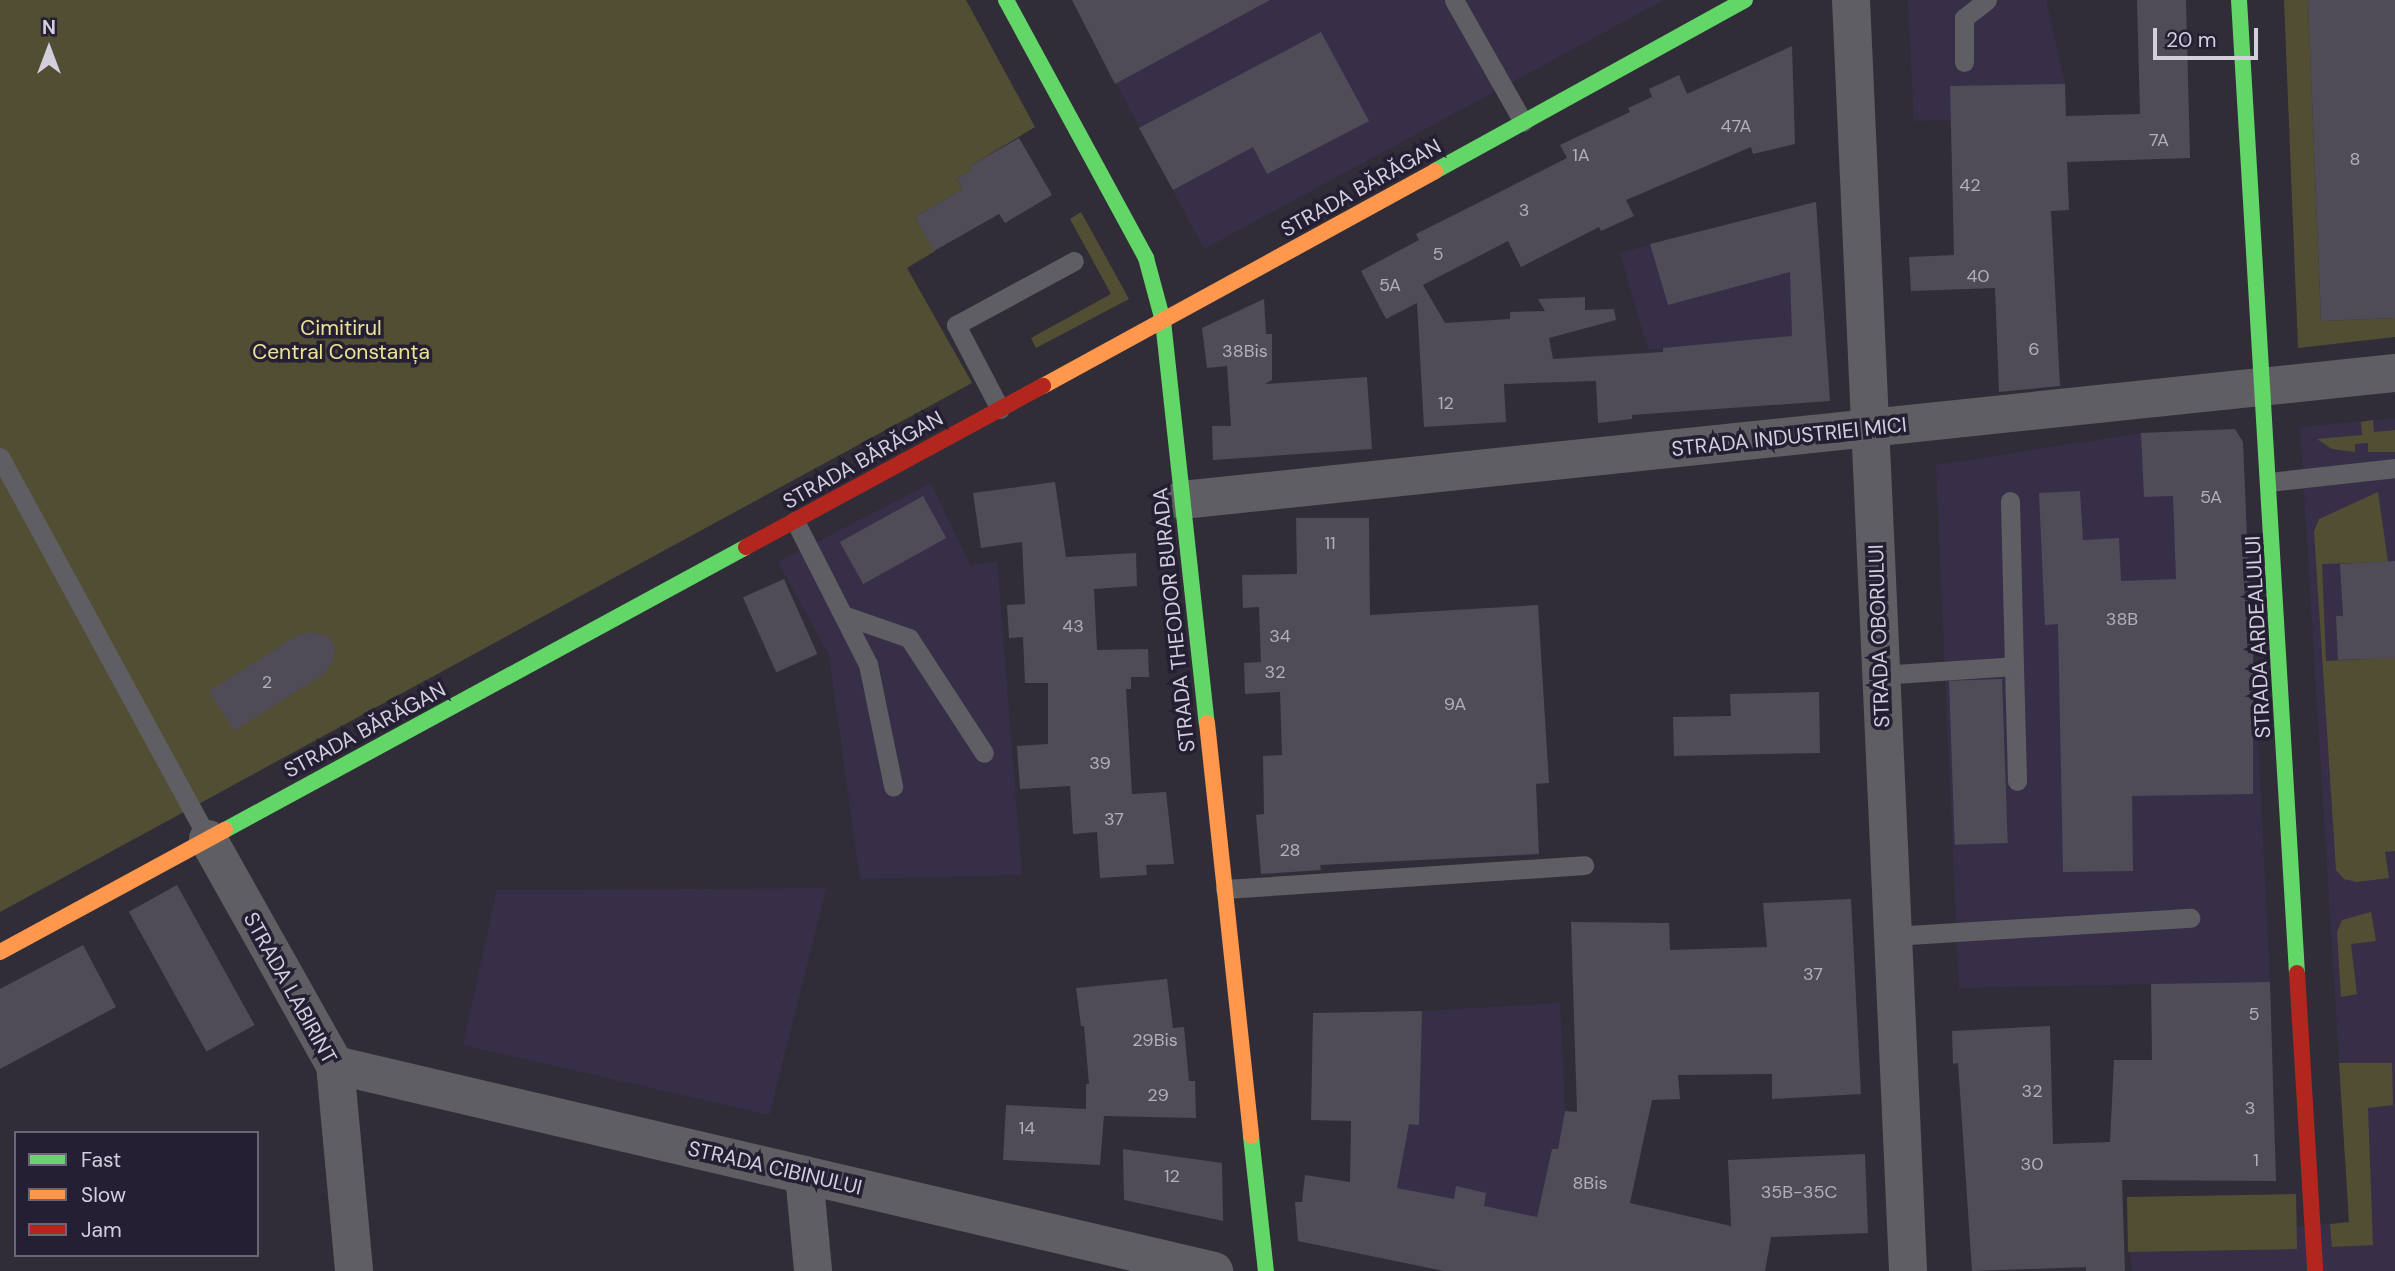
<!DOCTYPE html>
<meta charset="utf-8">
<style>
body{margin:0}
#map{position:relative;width:2395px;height:1271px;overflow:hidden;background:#302d38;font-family:"DM Sans",sans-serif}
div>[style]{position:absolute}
.built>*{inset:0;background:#372f48}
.green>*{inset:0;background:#524e33;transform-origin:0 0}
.building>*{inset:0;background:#4f4c58;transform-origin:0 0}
.lane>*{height:19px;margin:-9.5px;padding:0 9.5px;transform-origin:9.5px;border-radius:9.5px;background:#5f5e63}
.street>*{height:38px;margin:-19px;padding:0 19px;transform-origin:19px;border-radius:19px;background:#5f5e63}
.fast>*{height:16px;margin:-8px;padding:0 8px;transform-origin:8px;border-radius:8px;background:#63d668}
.slow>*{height:16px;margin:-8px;padding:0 8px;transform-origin:8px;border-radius:8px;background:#ff974d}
.jam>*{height:16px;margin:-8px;padding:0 8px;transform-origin:8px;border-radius:8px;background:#b3261e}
span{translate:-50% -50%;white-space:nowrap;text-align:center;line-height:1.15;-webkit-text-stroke:7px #251f33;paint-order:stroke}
.number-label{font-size:18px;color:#b2aebc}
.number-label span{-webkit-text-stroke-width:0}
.street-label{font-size:21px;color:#d3cfdd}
.park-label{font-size:21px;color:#ece597}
.legend{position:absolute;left:14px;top:1131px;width:245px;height:126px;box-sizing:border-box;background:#251f33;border:2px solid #6b6577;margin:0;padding:9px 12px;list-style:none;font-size:21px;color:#d3cfdd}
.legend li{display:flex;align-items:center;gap:14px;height:35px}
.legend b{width:35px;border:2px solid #6b6577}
.north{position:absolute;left:14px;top:14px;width:70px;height:70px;-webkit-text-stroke:5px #251f33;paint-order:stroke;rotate:0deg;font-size:19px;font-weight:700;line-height:28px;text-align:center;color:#d3cfdd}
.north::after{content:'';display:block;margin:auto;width:24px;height:32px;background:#d3cfdd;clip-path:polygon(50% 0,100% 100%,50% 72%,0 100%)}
.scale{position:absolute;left:2153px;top:28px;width:105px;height:32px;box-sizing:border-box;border:4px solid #d3cfdd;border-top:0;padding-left:9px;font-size:21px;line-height:24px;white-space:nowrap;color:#d3cfdd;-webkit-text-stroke:5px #251f33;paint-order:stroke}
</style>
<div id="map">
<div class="built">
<i style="clip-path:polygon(1072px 0,1664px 0,1204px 249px)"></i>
<i style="clip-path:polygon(1908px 0,2046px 0,2065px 84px,2066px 116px,1914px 121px)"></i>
<i style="clip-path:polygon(1816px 201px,1830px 401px,1667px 412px,1663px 349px,1648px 349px,1620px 253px)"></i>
<i style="clip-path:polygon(2395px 418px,2395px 1271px,2132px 1271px,2127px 1199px,2297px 1227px,2349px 1222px,2300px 427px)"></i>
<i style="clip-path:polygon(2235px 429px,2243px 442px,2270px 982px,1959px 988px,1936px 465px,2141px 433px)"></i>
<i style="clip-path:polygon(931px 483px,970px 565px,997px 562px,1022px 875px,860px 879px,829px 655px,778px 562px)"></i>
<i style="clip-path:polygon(826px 888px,769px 1115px,463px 1045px,497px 890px)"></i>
<i style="clip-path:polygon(1560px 1003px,1565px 1111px,1558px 1149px,1552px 1149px,1524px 1271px,1444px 1271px,1348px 1251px,1354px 1015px)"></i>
</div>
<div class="green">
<i style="clip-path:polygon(0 0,966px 0,1035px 127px,970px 166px,972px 170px,957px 179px,963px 189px,915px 217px,935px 251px,907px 268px,972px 383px,0 912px)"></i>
<i style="clip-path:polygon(2284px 0,2308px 0,2321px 321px,2395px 318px,2395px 337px,2298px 348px)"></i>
<i style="clip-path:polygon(1081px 212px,1129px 299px,1036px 348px,1031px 338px,1111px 294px,1070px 219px)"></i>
<i style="clip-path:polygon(2373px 420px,2374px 432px,2395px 430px,2395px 452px,2368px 452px,2368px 443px,2355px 444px,2355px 452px,2332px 449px,2317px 439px,2362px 435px,2361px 422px)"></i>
<i style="clip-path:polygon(2378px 492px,2388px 562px,2322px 564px,2326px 661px,2370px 659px,2395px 638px,2395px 851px,2385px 852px,2389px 878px,2357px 882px,2344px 879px,2336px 870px,2314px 531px,2319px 519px)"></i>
<i style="clip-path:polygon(2371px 912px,2376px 941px,2351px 944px,2357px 994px,2341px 997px,2337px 932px,2342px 920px)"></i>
<i style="clip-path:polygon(2339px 1063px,2392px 1063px,2393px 1105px,2368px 1108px,2373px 1245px,2332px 1247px,2330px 1224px,2349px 1222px)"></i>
<i style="left:2296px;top:1194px;width:55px;height:169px;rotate:89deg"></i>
</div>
<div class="building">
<i style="clip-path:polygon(1072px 0,1270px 0,1115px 84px)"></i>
<i style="clip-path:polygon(2137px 0,2186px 0,2190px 158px,2067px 162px,2069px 210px,2051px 211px,2060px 386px,1999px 392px,1995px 288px,1911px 291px,1909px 257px,1954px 255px,1950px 86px,2065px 84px,2066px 116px,2140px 114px)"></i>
<i style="clip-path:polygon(2308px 0,2395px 0,2395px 318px,2321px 321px)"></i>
<i style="clip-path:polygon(1321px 32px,1369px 121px,1267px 174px,1253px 147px,1173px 190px,1139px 128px)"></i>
<i style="clip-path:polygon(1792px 46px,1795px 144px,1753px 154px,1751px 147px,1626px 200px,1634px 216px,1601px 231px,1599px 227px,1521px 267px,1508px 241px,1423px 285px,1445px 323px,1510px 319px,1510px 312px,1545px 311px,1538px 299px,1585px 297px,1585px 310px,1614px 309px,1616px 320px,1549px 338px,1553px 359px,1663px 352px,1663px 348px,1792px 336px,1790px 272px,1668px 305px,1650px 244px,1816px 202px,1830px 401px,1632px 415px,1632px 419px,1598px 423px,1596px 381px,1504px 384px,1506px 422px,1424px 427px,1417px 303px,1386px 319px,1361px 271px,1419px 240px,1416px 234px,1567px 158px,1560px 145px,1630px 112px,1628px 108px,1652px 97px,1649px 89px,1679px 75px,1687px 94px)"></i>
<i style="clip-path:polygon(1019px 138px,1052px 195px,1005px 223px,999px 214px,934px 251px,915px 217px,963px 189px,957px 179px,972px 170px,970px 166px)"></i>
<i style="clip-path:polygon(1264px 299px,1266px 334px,1272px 334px,1272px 380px,1265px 384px,1367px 377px,1372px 449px,1213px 460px,1212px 426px,1231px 426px,1227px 366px,1207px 368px,1202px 328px)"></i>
<i style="clip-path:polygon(2235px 429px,2243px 442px,2249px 591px,2252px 591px,2253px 598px,2253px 794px,2132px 796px,2133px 871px,2063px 872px,2058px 624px,2045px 625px,2039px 493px,2080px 491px,2083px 540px,2119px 538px,2121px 581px,2176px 579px,2173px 496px,2144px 497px,2141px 433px)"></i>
<i style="clip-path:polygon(1055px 482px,1066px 557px,1136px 553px,1137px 586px,1094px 589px,1097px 650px,1148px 649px,1149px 677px,1131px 677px,1131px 689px,1126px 689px,1132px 794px,1166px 792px,1174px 864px,1146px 865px,1147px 875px,1100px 878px,1097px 832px,1073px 834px,1070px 786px,1020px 789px,1017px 746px,1048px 744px,1048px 683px,1025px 683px,1023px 637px,1009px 638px,1007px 605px,1025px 604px,1022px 542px,981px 548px,973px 493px)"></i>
<i style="left:923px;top:496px;width:48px;height:95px;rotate:61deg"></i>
<i style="clip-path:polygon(1296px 518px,1369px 518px,1370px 615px,1538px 605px,1549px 783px,1536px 784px,1539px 854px,1320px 865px,1321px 870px,1261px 874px,1256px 815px,1264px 814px,1263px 756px,1282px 755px,1280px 692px,1245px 694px,1244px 663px,1261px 662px,1259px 607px,1243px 608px,1242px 575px,1297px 574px)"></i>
<i style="clip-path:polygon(2395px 561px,2395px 658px,2338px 660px,2336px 616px,2343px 616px,2340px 564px)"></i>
<i style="left:784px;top:579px;width:82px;height:45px;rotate:66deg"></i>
<i style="clip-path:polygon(310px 632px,329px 636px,335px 649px,332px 663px,324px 674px,234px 731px,209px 691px,298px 635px)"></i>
<i style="left:2002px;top:679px;width:164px;height:53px;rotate:88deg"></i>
<i style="clip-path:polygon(1819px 692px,1820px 753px,1674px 756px,1673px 717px,1731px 716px,1730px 694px)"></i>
<i style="left:177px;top:885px;width:160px;height:55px;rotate:61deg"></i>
<i style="clip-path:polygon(1851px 899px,1861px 1094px,1772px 1099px,1772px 1074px,1678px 1075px,1680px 1099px,1652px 1100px,1630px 1203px,1731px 1226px,1728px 1160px,1865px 1154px,1868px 1233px,1771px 1237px,1765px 1271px,1444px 1271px,1298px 1241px,1295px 1202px,1302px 1202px,1305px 1175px,1350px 1182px,1351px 1121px,1311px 1120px,1313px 1013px,1422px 1011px,1419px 1125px,1409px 1124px,1397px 1188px,1454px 1199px,1456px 1186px,1486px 1193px,1484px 1206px,1537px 1217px,1552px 1149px,1558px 1149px,1565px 1111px,1577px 1112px,1571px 922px,1669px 923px,1670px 950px,1767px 947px,1763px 903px)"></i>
<i style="clip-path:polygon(83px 945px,116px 1007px,0 1069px,0 989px)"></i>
<i style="clip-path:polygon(1167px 979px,1173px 1028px,1184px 1027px,1189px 1081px,1195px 1081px,1196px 1118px,1104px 1116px,1100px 1165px,1003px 1160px,1006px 1105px,1086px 1109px,1086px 1084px,1089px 1084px,1084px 1026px,1081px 1026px,1076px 988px)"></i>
<i style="clip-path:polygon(2270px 982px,2276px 1181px,2122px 1180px,2125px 1271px,2086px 1271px,2086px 1267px,1972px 1271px,1958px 1063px,1953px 1064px,1952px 1031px,2050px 1026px,2053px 1144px,2110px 1142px,2114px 1060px,2152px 1060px,2151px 984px)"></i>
<i style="clip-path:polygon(1123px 1149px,1222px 1163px,1223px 1221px,1124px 1200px)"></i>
</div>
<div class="lane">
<i style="left:1454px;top:0;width:140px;rotate:60.5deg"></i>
<i style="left:1964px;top:62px;width:44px;rotate:-90deg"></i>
<i style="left:1964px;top:18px;width:29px;rotate:-38deg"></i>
<i style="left:1000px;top:409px;width:95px;rotate:-117.6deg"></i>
<i style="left:956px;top:325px;width:134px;rotate:-28.5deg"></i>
<i style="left:0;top:457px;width:435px;rotate:61.4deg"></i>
<i style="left:2269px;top:482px;width:127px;rotate:-6.3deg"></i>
<i style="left:795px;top:521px;width:161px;rotate:63deg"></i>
<i style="left:868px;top:664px;width:125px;rotate:78.4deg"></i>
<i style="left:843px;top:615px;width:70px;rotate:19.2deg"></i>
<i style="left:909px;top:638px;width:137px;rotate:56.9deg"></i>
<i style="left:2014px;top:666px;width:115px;rotate:88.5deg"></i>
<i style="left:1880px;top:675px;width:134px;rotate:-3.8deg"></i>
<i style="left:2014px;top:666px;width:165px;rotate:-91.4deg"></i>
<i style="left:1225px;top:889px;width:360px;rotate:-3.8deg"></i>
<i style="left:1892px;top:936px;width:299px;rotate:-3.5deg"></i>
</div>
<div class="street">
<i style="left:1851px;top:0;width:1272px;rotate:87.43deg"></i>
<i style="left:1182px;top:500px;width:1220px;rotate:-5.98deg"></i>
<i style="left:208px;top:839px;width:259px;rotate:60.7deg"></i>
<i style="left:335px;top:1065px;width:207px;rotate:84.7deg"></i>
<i style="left:335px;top:1065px;width:903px;rotate:13.19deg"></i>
<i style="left:804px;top:1175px;width:96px;rotate:84.6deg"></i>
</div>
<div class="fast">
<i style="left:1006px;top:0;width:294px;rotate:61.5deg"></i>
<i style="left:1146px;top:258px;width:65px;rotate:74.9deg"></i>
<i style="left:1163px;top:321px;width:404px;rotate:83.8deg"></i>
<i style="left:2239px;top:0;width:975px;rotate:86.59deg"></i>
<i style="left:1435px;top:171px;width:354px;rotate:-28.9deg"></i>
<i style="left:225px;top:830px;width:593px;rotate:-28.51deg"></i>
<i style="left:1251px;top:1136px;width:136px;rotate:83.7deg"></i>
</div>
<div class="slow">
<i style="left:1043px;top:386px;width:447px;rotate:-28.7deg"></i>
<i style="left:1207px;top:723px;width:415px;rotate:83.9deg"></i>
<i style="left:0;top:952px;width:256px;rotate:-28.5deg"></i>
</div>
<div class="jam">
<i style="left:746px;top:547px;width:338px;rotate:-28.5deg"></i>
<i style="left:2297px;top:973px;width:299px;rotate:86.5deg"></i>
</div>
<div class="number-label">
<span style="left:1736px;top:126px">47A</span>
<span style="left:2159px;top:140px">7A</span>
<span style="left:1581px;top:155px">1A</span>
<span style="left:2355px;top:159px">8</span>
<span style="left:1970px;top:185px">42</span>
<span style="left:1524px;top:210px">3</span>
<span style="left:1438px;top:254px">5</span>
<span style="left:1978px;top:276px">40</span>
<span style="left:1390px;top:285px">5A</span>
<span style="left:2034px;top:349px">6</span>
<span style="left:1245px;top:351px">38Bis</span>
<span style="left:1446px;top:403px">12</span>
<span style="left:2211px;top:497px">5A</span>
<span style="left:1330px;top:543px">11</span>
<span style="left:2122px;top:619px">38B</span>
<span style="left:1073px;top:626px">43</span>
<span style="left:1280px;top:636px">34</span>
<span style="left:1275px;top:672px">32</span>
<span style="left:267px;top:682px">2</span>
<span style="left:1455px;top:704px">9A</span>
<span style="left:1100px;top:763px">39</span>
<span style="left:1114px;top:819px">37</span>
<span style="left:1290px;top:850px">28</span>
<span style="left:1813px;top:974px">37</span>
<span style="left:2254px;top:1014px">5</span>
<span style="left:1155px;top:1040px">29Bis</span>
<span style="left:2032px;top:1091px">32</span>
<span style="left:1158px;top:1095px">29</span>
<span style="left:2250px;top:1108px">3</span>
<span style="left:1027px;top:1128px">14</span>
<span style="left:2256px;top:1160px">1</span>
<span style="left:2032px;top:1164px">30</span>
<span style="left:1172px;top:1176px">12</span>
<span style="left:1590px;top:1183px">8Bis</span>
<span style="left:1799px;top:1192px">35B-35C</span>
</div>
<div class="street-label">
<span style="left:1361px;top:188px;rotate:-29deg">STRADA BĂRĂGAN</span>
<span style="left:1789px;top:437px;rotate:-6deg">STRADA INDUSTRIEI MICI</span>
<span style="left:863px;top:460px;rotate:-29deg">STRADA BĂRĂGAN</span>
<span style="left:1174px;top:620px;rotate:-96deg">STRADA THEODOR BURADA</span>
<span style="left:1879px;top:636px;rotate:-92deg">STRADA OBORULUI</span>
<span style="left:2258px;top:637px;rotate:-93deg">STRADA ARDEALULUI</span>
<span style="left:365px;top:730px;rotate:-28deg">STRADA BĂRĂGAN</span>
<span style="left:290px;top:988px;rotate:61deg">STRADA LABIRINT</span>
<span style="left:775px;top:1168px;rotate:13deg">STRADA CIBINULUI</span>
</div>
<div class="park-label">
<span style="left:341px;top:340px">Cimitirul<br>Central Constanța</span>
</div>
<ul class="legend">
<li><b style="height:9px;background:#63d668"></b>Fast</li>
<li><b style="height:9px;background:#ff974d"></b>Slow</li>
<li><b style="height:9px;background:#b3261e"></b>Jam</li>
</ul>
<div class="north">N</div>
<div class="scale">20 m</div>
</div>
